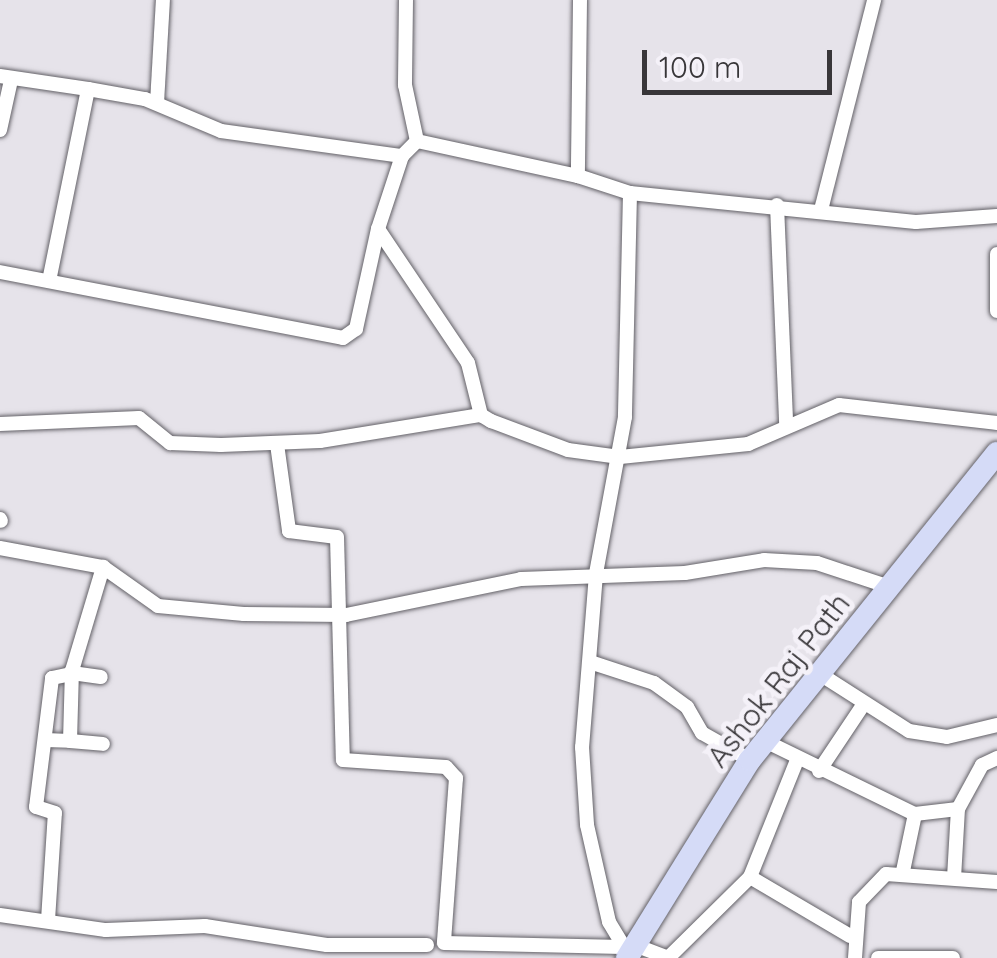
<!DOCTYPE html>
<style>
body{margin:0}
#map{position:relative;width:997px;height:958px;overflow:hidden;background:#e6e3ea;font-family:Quicksand,sans-serif}
div>[style]{position:absolute}
.roads{filter:drop-shadow(0 0 2px #636167) drop-shadow(0 0 2px #636167)}
.street>*{height:14px;margin:-7px;padding:0 7px;transform-origin:7px;border-radius:7px;background:#fff}
.primary>*{height:22px;margin:-11px;padding:0 11px;transform-origin:11px;border-radius:11px;background:#d5dbf7}
span{translate:-50% -50%;white-space:nowrap;text-align:center;line-height:1.15;-webkit-text-stroke:10px #f4f1f8;paint-order:stroke}
.street-label{font-size:30px;color:#383639}
.scale{position:absolute;left:642px;top:50px;width:190px;height:45px;box-sizing:border-box;border:5px solid #383639;border-top:0;padding-left:12px;font-size:30px;line-height:35px;white-space:nowrap;color:#383639;-webkit-text-stroke:8px #f4f1f8;paint-order:stroke}
</style>
<div id="map">
<div class="roads">
<div class="street">
<i style="left:406px;top:0;width:85px;rotate:90.7deg"></i>
<i style="left:405px;top:85px;width:57px;rotate:77.9deg"></i>
<i style="left:417px;top:141px;width:165px;rotate:12.3deg"></i>
<i style="left:580px;top:0;width:176px;rotate:90.7deg"></i>
<i style="left:578px;top:176px;width:55px;rotate:18.1deg"></i>
<i style="left:630px;top:193px;width:224px;rotate:91.3deg"></i>
<i style="left:625px;top:417px;width:160px;rotate:100.5deg"></i>
<i style="left:596px;top:574px;width:174px;rotate:94.6deg"></i>
<i style="left:582px;top:747px;width:78px;rotate:86.3deg"></i>
<i style="left:587px;top:825px;width:99px;rotate:77.2deg"></i>
<i style="left:609px;top:922px;width:37px;rotate:59deg"></i>
<i style="left:0;top:76px;width:89px;rotate:8.4deg"></i>
<i style="left:157px;top:103px;width:103px;rotate:-86.7deg"></i>
<i style="left:0;top:130px;width:51px;rotate:-77.6deg"></i>
<i style="left:417px;top:141px;width:21px;rotate:135deg"></i>
<i style="left:402px;top:156px;width:77px;rotate:108.2deg"></i>
<i style="left:378px;top:229px;width:161px;rotate:56.1deg"></i>
<i style="left:468px;top:363px;width:54px;rotate:76deg"></i>
<i style="left:481px;top:415px;width:12px;rotate:31deg"></i>
<i style="left:491px;top:421px;width:82px;rotate:20.6deg"></i>
<i style="left:568px;top:450px;width:52px;rotate:7.7deg"></i>
<i style="left:620px;top:457px;width:129px;rotate:-5.8deg"></i>
<i style="left:748px;top:444px;width:99px;rotate:-23.2deg"></i>
<i style="left:839px;top:405px;width:159px;rotate:6.5deg"></i>
<i style="left:630px;top:193px;width:287px;rotate:5.8deg"></i>
<i style="left:916px;top:222px;width:81px;rotate:-4.2deg"></i>
<i style="left:777px;top:205px;width:219px;rotate:87.6deg"></i>
<i style="left:821px;top:210px;width:217px;rotate:-75.8deg"></i>
<i style="left:997px;top:254px;width:57px;rotate:90deg"></i>
<i style="left:0;top:272px;width:349px;rotate:10.9deg"></i>
<i style="left:343px;top:338px;width:16px;rotate:-35deg"></i>
<i style="left:356px;top:329px;width:102px;rotate:-77.6deg"></i>
<i style="left:49px;top:281px;width:196px;rotate:-78.5deg"></i>
<i style="left:88px;top:89px;width:58px;rotate:10deg"></i>
<i style="left:145px;top:99px;width:82px;rotate:22.8deg"></i>
<i style="left:221px;top:131px;width:183px;rotate:7.9deg"></i>
<i style="left:0;top:424px;width:139px;rotate:-2.5deg"></i>
<i style="left:139px;top:418px;width:40px;rotate:39deg"></i>
<i style="left:170px;top:443px;width:51px;rotate:2.2deg"></i>
<i style="left:221px;top:445px;width:99px;rotate:-2.3deg"></i>
<i style="left:320px;top:441px;width:163px;rotate:-9.2deg"></i>
<i style="left:277px;top:444px;width:88px;rotate:82.1deg"></i>
<i style="left:289px;top:531px;width:48px;rotate:7.1deg"></i>
<i style="left:337px;top:537px;width:223px;rotate:88.5deg"></i>
<i style="left:343px;top:760px;width:103px;rotate:3.9deg"></i>
<i style="left:446px;top:767px;width:15px;rotate:48deg"></i>
<i style="left:456px;top:778px;width:165px;rotate:94.2deg"></i>
<i style="left:444px;top:943px;width:179px;rotate:1.3deg"></i>
<i style="left:0;top:519px;width:2px;rotate:63deg"></i>
<i style="left:0;top:548px;width:105px;rotate:10.5deg"></i>
<i style="left:103px;top:567px;width:67px;rotate:35.3deg"></i>
<i style="left:158px;top:606px;width:86px;rotate:5.3deg"></i>
<i style="left:244px;top:614px;width:102px;rotate:0.6deg"></i>
<i style="left:346px;top:615px;width:179px;rotate:-11.6deg"></i>
<i style="left:521px;top:579px;width:164px;rotate:-2.1deg"></i>
<i style="left:685px;top:573px;width:80px;rotate:-9.3deg"></i>
<i style="left:764px;top:560px;width:53px;rotate:3.2deg"></i>
<i style="left:817px;top:563px;width:77px;rotate:18.2deg"></i>
<i style="left:590px;top:662px;width:67px;rotate:18.2deg"></i>
<i style="left:654px;top:683px;width:41px;rotate:36deg"></i>
<i style="left:687px;top:707px;width:30px;rotate:60deg"></i>
<i style="left:702px;top:733px;width:55px;rotate:29.4deg"></i>
<i style="left:72px;top:673px;width:29px;rotate:8deg"></i>
<i style="left:820px;top:674px;width:106px;rotate:32.6deg"></i>
<i style="left:909px;top:731px;width:38px;rotate:9deg"></i>
<i style="left:947px;top:737px;width:51px;rotate:-13.5deg"></i>
<i style="left:45px;top:740px;width:25px;rotate:2deg"></i>
<i style="left:70px;top:741px;width:71px;rotate:-88.4deg"></i>
<i style="left:70px;top:741px;width:33px;rotate:5deg"></i>
<i style="left:765px;top:741px;width:167px;rotate:26deg"></i>
<i style="left:915px;top:814px;width:43px;rotate:-6.6deg"></i>
<i style="left:958px;top:809px;width:50px;rotate:-61.4deg"></i>
<i style="left:982px;top:765px;width:17px;rotate:-25deg"></i>
<i style="left:819px;top:771px;width:79px;rotate:-56.3deg"></i>
<i style="left:903px;top:871px;width:58px;rotate:-78.1deg"></i>
<i style="left:750px;top:877px;width:126px;rotate:-68.1deg"></i>
<i style="left:954px;top:878px;width:69px;rotate:-86.7deg"></i>
<i style="left:0;top:915px;width:107px;rotate:8.1deg"></i>
<i style="left:106px;top:930px;width:99px;rotate:-2.3deg"></i>
<i style="left:205px;top:926px;width:123px;rotate:8.9deg"></i>
<i style="left:327px;top:945px;width:100px"></i>
<i style="left:48px;top:920px;width:107px;rotate:-86.3deg"></i>
<i style="left:55px;top:813px;width:20px;rotate:-162deg"></i>
<i style="left:36px;top:807px;width:130px;rotate:-82.9deg"></i>
<i style="left:52px;top:678px;width:19px;rotate:-12deg"></i>
<i style="left:71px;top:674px;width:112px;rotate:-73.3deg"></i>
<i style="left:632px;top:944px;width:40px;rotate:21deg"></i>
<i style="left:668px;top:958px;width:115px;rotate:-44.6deg"></i>
<i style="left:750px;top:877px;width:116px;rotate:30.5deg"></i>
<i style="left:855px;top:958px;width:56px;rotate:-85.9deg"></i>
<i style="left:859px;top:902px;width:39px;rotate:-46deg"></i>
<i style="left:886px;top:874px;width:111px;rotate:4.1deg"></i>
<i style="left:878px;top:958px;width:75px"></i>
</div>
<div class="primary">
<i style="left:627px;top:958px;width:233px;rotate:-58.2deg"></i>
<i style="left:750px;top:760px;width:394px;rotate:-51.2deg"></i>
</div>
</div>
<div class="street-label">
<span style="left:778px;top:680px;rotate:-52deg">Ashok Raj Path</span>
</div>
<div class="scale">100 m</div>
</div>
